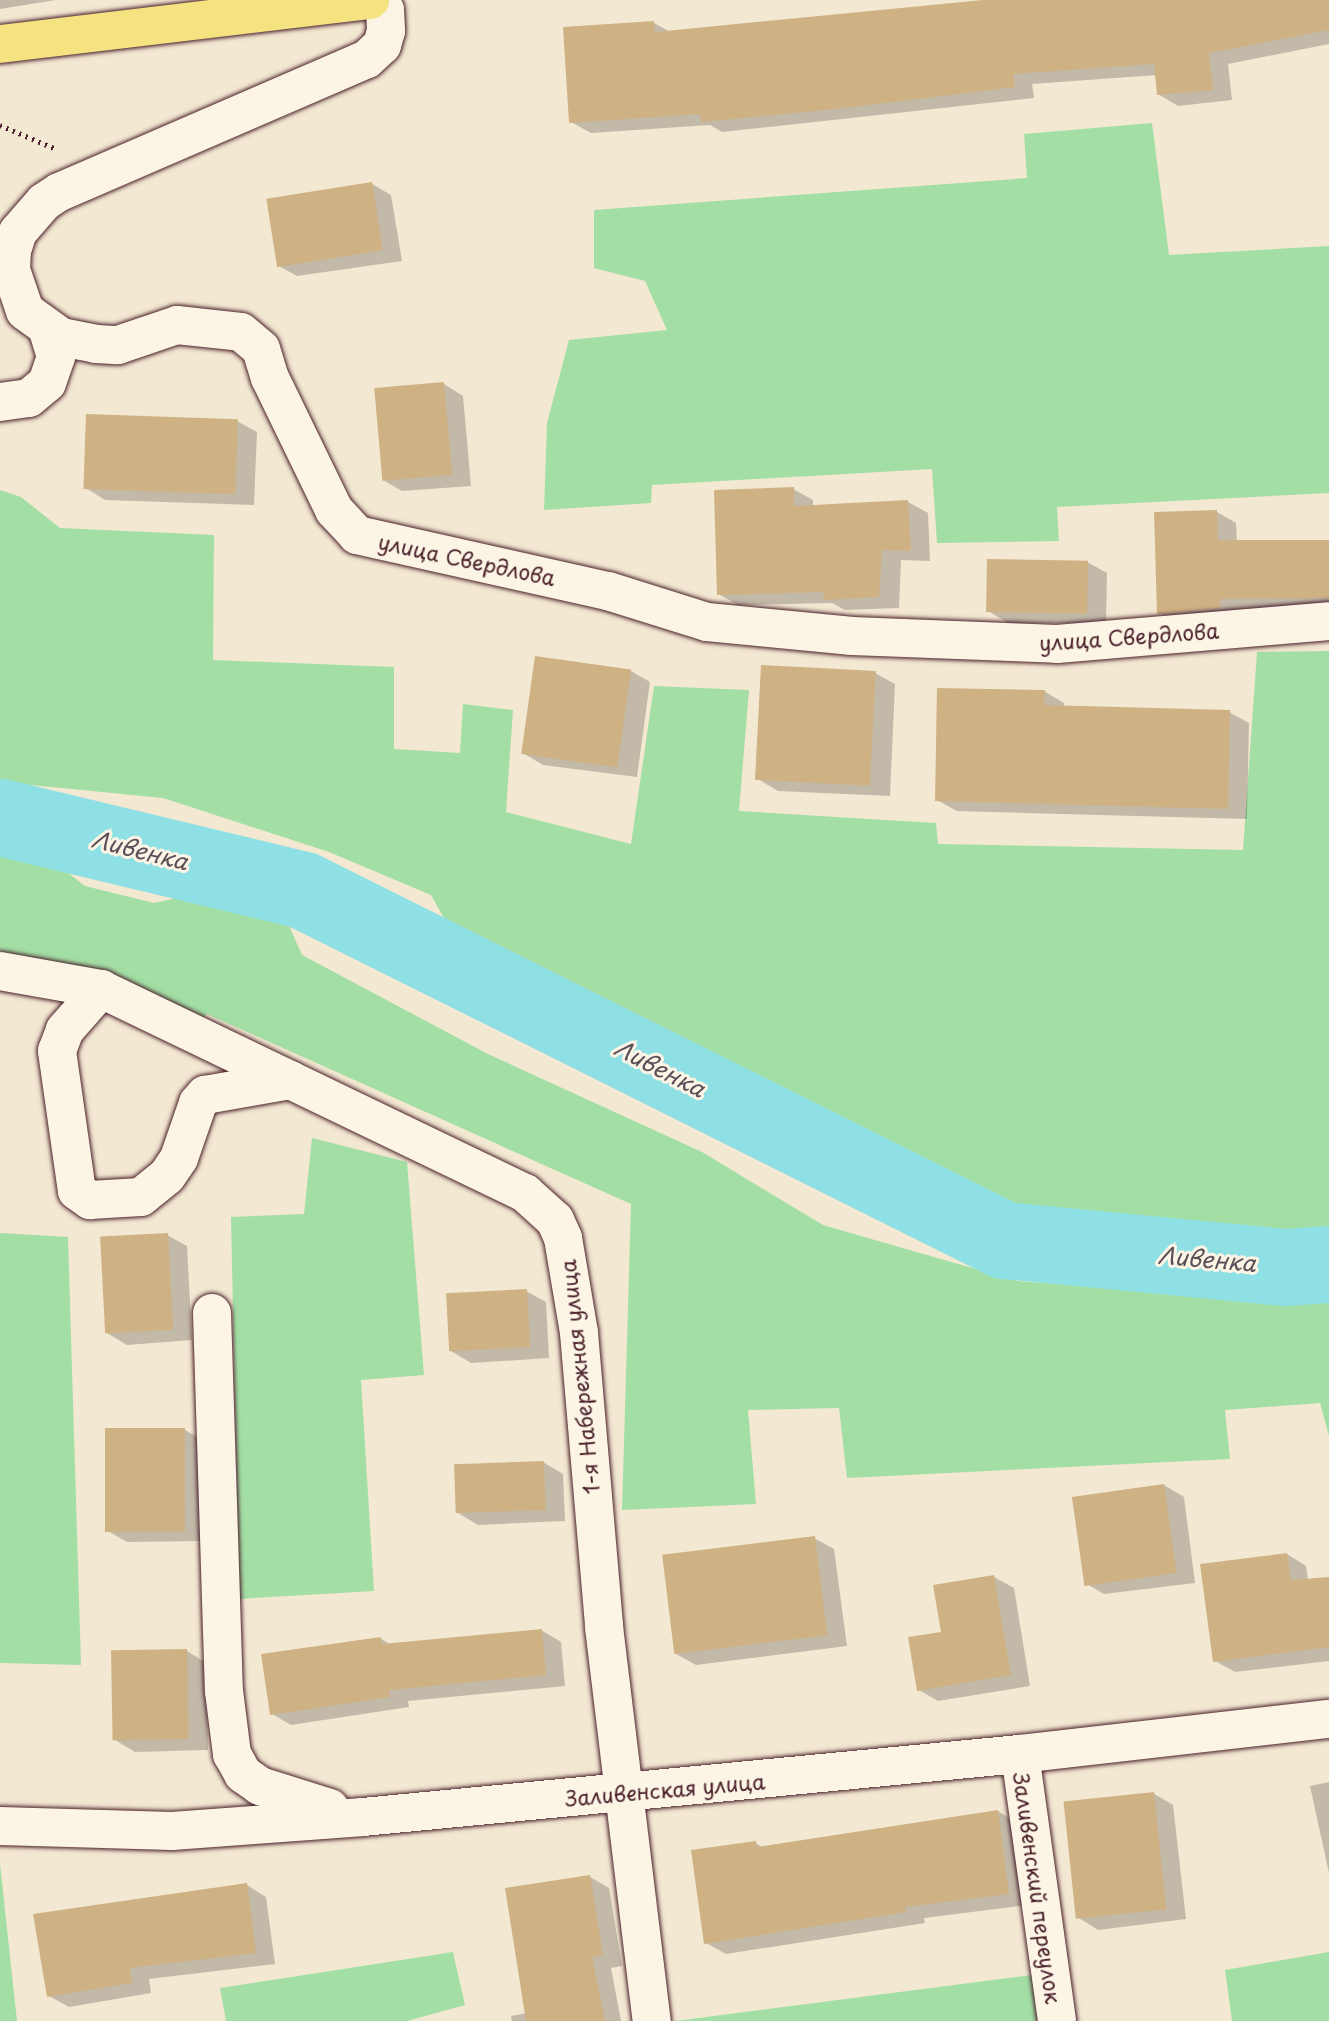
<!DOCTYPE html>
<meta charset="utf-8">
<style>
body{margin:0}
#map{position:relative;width:1329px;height:2021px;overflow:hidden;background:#f3e8d2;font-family:"Playpen Sans",sans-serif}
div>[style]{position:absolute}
.green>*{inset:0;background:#a3dfa5}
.shadow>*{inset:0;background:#0003;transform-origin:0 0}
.river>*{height:77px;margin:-38.5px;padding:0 38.5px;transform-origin:38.5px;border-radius:38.5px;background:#8ee0e4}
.building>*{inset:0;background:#cfb284;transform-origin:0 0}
.path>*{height:4.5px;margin-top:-2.25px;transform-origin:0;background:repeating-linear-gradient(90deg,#4a1f2b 0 2px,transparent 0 7px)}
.roads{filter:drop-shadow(0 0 2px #4a1f2b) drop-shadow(0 0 2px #4a1f2b)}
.minor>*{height:38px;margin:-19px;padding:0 19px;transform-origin:19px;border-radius:19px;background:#fcf5e5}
.major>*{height:38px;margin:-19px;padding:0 19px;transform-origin:19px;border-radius:19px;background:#f5e382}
span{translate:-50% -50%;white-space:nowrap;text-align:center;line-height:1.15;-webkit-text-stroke:6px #fcf5e5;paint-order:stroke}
.street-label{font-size:21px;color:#4a1f2b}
.water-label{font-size:23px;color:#5b4f59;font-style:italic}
</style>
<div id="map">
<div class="green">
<i style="clip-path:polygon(1152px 123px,1169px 255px,1329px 246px,1329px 493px,1057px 507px,1059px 541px,937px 543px,932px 469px,652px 485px,651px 503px,544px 510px,547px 423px,569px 340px,667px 330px,645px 281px,594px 268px,594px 210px,1027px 178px,1024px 134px)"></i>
<i style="clip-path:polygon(0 490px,21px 497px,60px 528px,214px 535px,213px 660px,394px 667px,394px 749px,460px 753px,463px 704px,513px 710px,506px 812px,631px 844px,654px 686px,749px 690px,739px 811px,936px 823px,938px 844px,1243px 850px,1257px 652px,1329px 651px,1329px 1232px,1151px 1230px,1001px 1209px,865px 1153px,460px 947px,431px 895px,329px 852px,163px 798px,0 782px)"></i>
<i style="clip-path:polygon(0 836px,27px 841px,85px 886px,154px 903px,210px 891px,241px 891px,283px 912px,302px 955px,488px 1054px,702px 1152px,823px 1225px,1017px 1281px,1235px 1297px,1329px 1291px,1329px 1436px,1320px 1403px,1225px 1410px,1230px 1459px,847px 1478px,839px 1408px,748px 1410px,756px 1504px,622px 1510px,631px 1204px,207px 1014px,189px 1031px,0 971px)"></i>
<i style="clip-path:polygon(312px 1138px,407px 1162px,424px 1375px,361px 1380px,374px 1591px,239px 1599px,231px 1217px,304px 1214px)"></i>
<i style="clip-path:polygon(0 1233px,68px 1237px,81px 1665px,0 1663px)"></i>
<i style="clip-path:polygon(0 1864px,17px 2021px,0 2021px)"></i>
<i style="clip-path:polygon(453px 1952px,465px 2005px,407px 2021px,226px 2021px,220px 1988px)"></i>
<i style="clip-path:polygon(1329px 1952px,1329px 2021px,1232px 2021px,1225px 1970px)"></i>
<i style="clip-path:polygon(1032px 1975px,1039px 2021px,675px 2021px)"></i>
</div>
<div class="shadow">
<i style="clip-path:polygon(0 0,56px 0,0 9px)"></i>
<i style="clip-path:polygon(995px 0,1329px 0,1329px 44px,1228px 64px,1232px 100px,1178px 106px,1158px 94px,1157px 75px,1032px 84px,1034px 98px,722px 132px,710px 125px,591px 133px,571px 122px,654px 23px,672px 33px)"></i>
<i style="clip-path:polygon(372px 184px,391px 195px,402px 261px,297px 276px,277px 265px)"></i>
<i style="clip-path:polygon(444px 384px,463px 396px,471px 486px,402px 491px,383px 480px)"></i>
<i style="clip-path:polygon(237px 421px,257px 432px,254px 505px,105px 500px,86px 488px)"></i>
<i style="clip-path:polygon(793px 489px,813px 500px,813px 507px,908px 502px,928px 513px,930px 561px,901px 560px,899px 608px,845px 610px,832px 603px,738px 605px,718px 594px)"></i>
<i style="clip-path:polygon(1217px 512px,1236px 523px,1237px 542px,1329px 542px,1329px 609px,1239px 609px,1239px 619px,1178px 624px,1159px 613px)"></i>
<i style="clip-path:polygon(1087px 562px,1107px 573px,1106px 623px,1008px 623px,988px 611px)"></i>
<i style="clip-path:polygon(631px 671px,650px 682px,637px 777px,543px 765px,523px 753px)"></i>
<i style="clip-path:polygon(875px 673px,895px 684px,890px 796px,778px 791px,758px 779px)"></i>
<i style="clip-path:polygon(1044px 691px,1064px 703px,1064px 708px,1229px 712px,1249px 723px,1247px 819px,957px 811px,937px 800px)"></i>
<i style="left:0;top:1147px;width:1px;height:84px;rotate:45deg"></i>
<i style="clip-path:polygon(167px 1235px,187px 1246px,192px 1340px,127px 1345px,107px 1333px)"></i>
<i style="clip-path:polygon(526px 1291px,546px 1302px,549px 1358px,471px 1363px,451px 1351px)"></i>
<i style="clip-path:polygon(185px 1430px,204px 1441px,205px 1541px,127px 1542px,108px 1531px)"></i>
<i style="clip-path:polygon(543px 1462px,563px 1474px,565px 1521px,478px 1525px,458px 1513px)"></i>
<i style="clip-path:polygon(1164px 1485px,1184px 1497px,1195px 1583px,1104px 1594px,1085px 1583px)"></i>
<i style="clip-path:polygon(814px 1538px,834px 1549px,847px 1646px,696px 1665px,676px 1654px)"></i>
<i style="clip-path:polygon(1287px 1554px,1306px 1566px,1308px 1580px,1329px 1579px,1329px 1661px,1235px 1672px,1215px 1661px)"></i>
<i style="clip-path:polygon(994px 1577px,1014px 1588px,1030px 1686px,938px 1701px,919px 1690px,943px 1634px)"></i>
<i style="clip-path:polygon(541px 1630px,561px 1642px,565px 1686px,408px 1701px,409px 1707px,291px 1725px,272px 1714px,380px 1638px,391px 1645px)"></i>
<i style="clip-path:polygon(187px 1651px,206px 1663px,208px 1750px,135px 1752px,115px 1740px)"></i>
<i style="clip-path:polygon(1329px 1782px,1329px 1873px,1310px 1786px)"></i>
<i style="clip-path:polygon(1153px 1793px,1173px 1805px,1186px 1919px,1098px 1930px,1079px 1918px)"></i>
<i style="clip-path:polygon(998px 1811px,1017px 1823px,1028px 1905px,924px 1918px,925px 1923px,726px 1954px,706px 1943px,755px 1843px,764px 1848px)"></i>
<i style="clip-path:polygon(590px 1877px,609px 1888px,622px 1966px,611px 1968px,621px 2021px,512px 2021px,511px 2016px,527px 2013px)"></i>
<i style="clip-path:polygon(247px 1885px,266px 1897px,275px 1964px,149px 1979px,151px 1993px,69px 2007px,49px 1996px)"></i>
</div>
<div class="river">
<i style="left:0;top:817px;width:312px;rotate:13.5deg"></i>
<i style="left:303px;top:890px;width:784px;rotate:26.53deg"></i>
<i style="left:1004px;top:1240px;width:283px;rotate:5.5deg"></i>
<i style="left:1286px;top:1267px;width:43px;rotate:-4deg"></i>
</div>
<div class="building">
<i style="clip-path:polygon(983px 0,1329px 0,1329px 30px,1209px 53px,1213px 90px,1157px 95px,1154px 64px,1013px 74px,1015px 87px,836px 109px,701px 122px,700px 114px,569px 123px,563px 27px,654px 21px,655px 32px)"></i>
<i style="left:372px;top:182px;width:69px;height:107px;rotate:81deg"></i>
<i style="left:444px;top:382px;width:93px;height:70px;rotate:85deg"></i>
<i style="left:86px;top:414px;width:152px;height:75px;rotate:2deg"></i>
<i style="clip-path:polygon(794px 487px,794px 506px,908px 500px,911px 551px,882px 550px,879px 597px,824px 600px,823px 592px,717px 595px,714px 490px)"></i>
<i style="clip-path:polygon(1217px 510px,1218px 540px,1329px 540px,1329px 598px,1220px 599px,1220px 608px,1157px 614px,1154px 512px)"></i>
<i style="left:987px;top:559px;width:101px;height:53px;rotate:1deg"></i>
<i style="left:535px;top:656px;width:97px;height:99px;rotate:8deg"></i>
<i style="left:761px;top:665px;width:115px;height:115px;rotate:3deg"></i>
<i style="clip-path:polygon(937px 688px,1045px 690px,1044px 705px,1230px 710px,1228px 809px,935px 801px)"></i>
<i style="left:168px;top:1233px;width:97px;height:68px;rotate:87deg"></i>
<i style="left:527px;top:1289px;width:58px;height:81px;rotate:87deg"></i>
<i style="left:105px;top:1428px;width:80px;height:104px"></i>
<i style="left:544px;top:1461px;width:49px;height:90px;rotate:88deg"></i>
<i style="left:1164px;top:1484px;width:90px;height:93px;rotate:82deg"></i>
<i style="left:815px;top:1536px;width:100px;height:154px;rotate:83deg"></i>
<i style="clip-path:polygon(1287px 1553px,1291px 1580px,1329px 1577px,1329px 1647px,1213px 1662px,1200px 1564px)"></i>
<i style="clip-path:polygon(994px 1575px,1011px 1675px,917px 1691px,908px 1637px,941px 1632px,933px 1585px)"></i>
<i style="clip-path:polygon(542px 1629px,546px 1675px,389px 1690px,390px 1697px,270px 1715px,261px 1654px,381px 1637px,382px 1644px)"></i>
<i style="left:187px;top:1649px;width:90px;height:76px;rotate:89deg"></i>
<i style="left:1154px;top:1792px;width:118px;height:91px;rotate:84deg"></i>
<i style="clip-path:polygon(998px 1810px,1009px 1894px,905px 1907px,906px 1912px,704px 1944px,691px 1850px,756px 1841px,757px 1847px)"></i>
<i style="clip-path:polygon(590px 1875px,603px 1955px,592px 1957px,605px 2021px,526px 2021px,505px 1888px)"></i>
<i style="clip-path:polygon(247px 1883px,256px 1953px,130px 1968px,132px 1983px,47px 1997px,33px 1914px)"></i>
</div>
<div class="path">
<i style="left:0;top:125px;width:59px;rotate:23.1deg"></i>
</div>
<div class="roads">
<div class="minor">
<i style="left:378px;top:0;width:12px;rotate:55deg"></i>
<i style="left:385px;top:10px;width:21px;rotate:87deg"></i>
<i style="left:386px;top:31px;width:15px;rotate:106deg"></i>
<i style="left:382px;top:45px;width:21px;rotate:137deg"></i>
<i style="left:367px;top:59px;width:335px;rotate:156.6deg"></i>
<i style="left:59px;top:192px;width:18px;rotate:146deg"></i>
<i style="left:44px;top:202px;width:40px;rotate:131deg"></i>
<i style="left:18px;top:232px;width:19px;rotate:108deg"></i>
<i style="left:12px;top:250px;width:20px;rotate:93deg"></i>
<i style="left:11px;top:270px;width:43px;rotate:71.1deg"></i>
<i style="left:25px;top:311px;width:44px;rotate:35.8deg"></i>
<i style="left:61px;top:337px;width:36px;rotate:11deg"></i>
<i style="left:96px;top:344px;width:22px;rotate:3deg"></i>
<i style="left:118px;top:345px;width:62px;rotate:-18.7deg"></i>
<i style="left:177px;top:325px;width:64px;rotate:6.2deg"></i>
<i style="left:241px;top:332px;width:26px;rotate:40deg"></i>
<i style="left:261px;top:349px;width:30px;rotate:73deg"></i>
<i style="left:270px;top:378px;width:147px;rotate:64.1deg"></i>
<i style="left:334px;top:510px;width:34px;rotate:47deg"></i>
<i style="left:357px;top:535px;width:257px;rotate:12.6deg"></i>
<i style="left:608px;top:591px;width:104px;rotate:17.4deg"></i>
<i style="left:707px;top:622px;width:146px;rotate:5.5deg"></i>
<i style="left:852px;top:636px;width:205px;rotate:2.2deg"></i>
<i style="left:1057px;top:644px;width:273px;rotate:-4.8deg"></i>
<i style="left:0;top:402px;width:29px;rotate:-8deg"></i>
<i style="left:29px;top:398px;width:23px;rotate:-40deg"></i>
<i style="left:47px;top:383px;width:28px;rotate:-71deg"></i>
<i style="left:56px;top:357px;width:28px;rotate:-107deg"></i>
<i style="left:0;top:971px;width:103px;rotate:10.1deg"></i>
<i style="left:101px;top:989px;width:471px;rotate:25.7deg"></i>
<i style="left:525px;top:1193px;width:40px;rotate:42deg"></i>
<i style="left:555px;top:1220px;width:20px;rotate:66deg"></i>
<i style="left:563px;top:1238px;width:96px;rotate:80.4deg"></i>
<i style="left:579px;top:1333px;width:295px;rotate:85.1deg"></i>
<i style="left:604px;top:1627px;width:397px;rotate:83.1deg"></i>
<i style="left:101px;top:989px;width:55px;rotate:131.3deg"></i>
<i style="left:65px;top:1030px;width:22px;rotate:111deg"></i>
<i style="left:57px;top:1051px;width:141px;rotate:81.9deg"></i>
<i style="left:77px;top:1191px;width:16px;rotate:35deg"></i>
<i style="left:90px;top:1200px;width:51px;rotate:-3.4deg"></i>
<i style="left:141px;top:1197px;width:33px;rotate:-39deg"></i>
<i style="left:167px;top:1176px;width:22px;rotate:-56deg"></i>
<i style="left:179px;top:1158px;width:58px;rotate:-70.9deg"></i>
<i style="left:198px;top:1103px;width:11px;rotate:-49deg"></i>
<i style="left:205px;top:1095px;width:87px;rotate:-9.9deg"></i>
<i style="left:212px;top:1313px;width:378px;rotate:88.2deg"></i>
<i style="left:224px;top:1691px;width:64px;rotate:82.8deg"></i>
<i style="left:232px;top:1754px;width:23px;rotate:61deg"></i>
<i style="left:243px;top:1774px;width:21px;rotate:35deg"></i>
<i style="left:260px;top:1786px;width:73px;rotate:17.4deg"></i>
<i style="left:1020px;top:1754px;width:270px;rotate:82.1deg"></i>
<i style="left:0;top:1826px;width:172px;rotate:1.7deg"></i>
<i style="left:172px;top:1831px;width:192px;rotate:-4.2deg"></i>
<i style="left:363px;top:1817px;width:660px;rotate:-5.48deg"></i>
<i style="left:1020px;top:1754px;width:311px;rotate:-6.5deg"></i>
</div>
<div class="major">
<i style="left:0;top:44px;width:373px;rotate:-6.8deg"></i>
</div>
</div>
<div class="street-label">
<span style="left:467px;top:559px;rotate:12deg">улица Свердлова</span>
<span style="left:1129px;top:636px;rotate:-4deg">улица Свердлова</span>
<span style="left:579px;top:1377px;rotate:-96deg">1-я Набережная улица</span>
<span style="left:665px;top:1789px;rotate:-5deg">Заливенская улица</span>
<span style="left:1038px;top:1888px;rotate:82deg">Заливенский переулок</span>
</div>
<div class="water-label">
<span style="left:140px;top:850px;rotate:14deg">Ливенка</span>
<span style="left:660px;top:1068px;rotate:27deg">Ливенка</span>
<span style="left:1207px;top:1259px;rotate:5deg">Ливенка</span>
</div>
</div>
